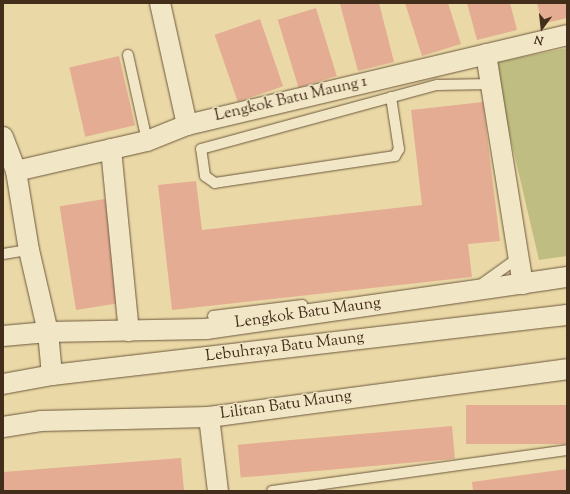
<!DOCTYPE html>
<style>
body{margin:0}
#map{position:relative;width:570px;height:494px;overflow:hidden;background:#ead9a6;font-family:"Sorts Mill Goudy",serif}
div>[style]{position:absolute}
.green>*{inset:0;background:#bfbd81}
.building>*{inset:0;background:#e4ac92;transform-origin:0 0}
.roads{filter:drop-shadow(0 0 1px #6d583e) drop-shadow(0 0 1px #6d583e)}
.lane>*{height:10px;margin:-5px;padding:0 5px;transform-origin:5px;border-radius:5px;background:#f1e6c5}
.street>*{height:20px;margin:-10px;padding:0 10px;transform-origin:10px;border-radius:10px;background:#f1e6c5}
span{translate:-50% -50%;white-space:nowrap;text-align:center;line-height:1.15;-webkit-text-stroke:3px #f1e6c5;paint-order:stroke}
.street-label{font-size:16px;color:#432d1b}
.frame{position:absolute;inset:0;border:4px solid #432d1b;pointer-events:none}
.north{position:absolute;left:522px;top:8px;width:40px;height:40px;-webkit-text-stroke:3px #f1e6c5;paint-order:stroke;rotate:195deg;font-size:11px;font-weight:700;line-height:16px;text-align:center;color:#432d1b}
.north::after{content:'';display:block;margin:auto;width:14px;height:18px;background:#432d1b;clip-path:polygon(50% 0,100% 100%,50% 72%,0 100%)}
</style>
<div id="map">
<div class="green">
<i style="clip-path:polygon(567px 48px,567px 256px,539px 260px,493px 63px)"></i>
</div>
<div class="building">
<i style="clip-path:polygon(342px 3px,379px 3px,394px 62px,358px 71px,340px 4px)"></i>
<i style="clip-path:polygon(405px 3px,448px 3px,461px 44px,422px 56px)"></i>
<i style="clip-path:polygon(467px 3px,510px 3px,517px 30px,477px 40px)"></i>
<i style="clip-path:polygon(537px 3px,567px 3px,567px 18px,542px 24px)"></i>
<i style="left:316px;top:8px;width:71px;height:40px;rotate:73deg"></i>
<i style="left:260px;top:19px;width:71px;height:48px;rotate:71deg"></i>
<i style="left:119px;top:56px;width:71px;height:51px;rotate:77deg"></i>
<i style="clip-path:polygon(483px 102px,500px 241px,468px 244px,472px 277px,172px 310px,158px 185px,196px 181px,202px 230px,422px 205px,411px 110px)"></i>
<i style="left:105px;top:199px;width:105px;height:46px;rotate:81deg"></i>
<i style="left:567px;top:405px;width:39px;height:101px;rotate:90deg"></i>
<i style="left:452px;top:426px;width:33px;height:215px;rotate:85deg"></i>
<i style="clip-path:polygon(181px 458px,184px 491px,3px 491px,3px 472px)"></i>
<i style="clip-path:polygon(567px 469px,567px 491px,473px 491px,472px 482px)"></i>
</div>
<div class="roads">
<div class="lane">
<i style="left:128px;top:55px;width:88px;rotate:77.5deg"></i>
<i style="left:391px;top:97px;width:53px;rotate:81.3deg"></i>
<i style="left:399px;top:149px;width:8px;rotate:120deg"></i>
<i style="left:395px;top:156px;width:182px;rotate:171.5deg"></i>
<i style="left:215px;top:183px;width:12px;rotate:-145deg"></i>
<i style="left:205px;top:176px;width:27px;rotate:-98deg"></i>
<i style="left:201px;top:149px;width:245px;rotate:-15.2deg"></i>
<i style="left:437px;top:85px;width:54px;rotate:-1.1deg"></i>
<i style="left:3px;top:254px;width:26px;rotate:-9deg"></i>
<i style="left:483px;top:283px;width:43px;rotate:-35.5deg"></i>
<i style="left:213px;top:316px;width:90px;rotate:-7deg"></i>
<i style="left:272px;top:491px;width:298px;rotate:-7.9deg"></i>
</div>
<div class="street">
<i style="left:160px;top:3px;width:125px;rotate:77.5deg"></i>
<i style="left:486px;top:54px;width:233px;rotate:80.9deg"></i>
<i style="left:3px;top:137px;width:36px;rotate:69deg"></i>
<i style="left:16px;top:171px;width:80px;rotate:80.7deg"></i>
<i style="left:29px;top:250px;width:84px;rotate:77deg"></i>
<i style="left:48px;top:332px;width:43px;rotate:84.7deg"></i>
<i style="left:111px;top:149px;width:183px;rotate:84.4deg"></i>
<i style="left:16px;top:171px;width:134px;rotate:-12.9deg"></i>
<i style="left:147px;top:141px;width:43px;rotate:-21.8deg"></i>
<i style="left:187px;top:125px;width:391px;rotate:-13.3deg"></i>
<i style="left:3px;top:336px;width:45px;rotate:-5.1deg"></i>
<i style="left:48px;top:332px;width:158px;rotate:-1.1deg"></i>
<i style="left:206px;top:329px;width:365px;rotate:-8.2deg"></i>
<i style="left:3px;top:384px;width:50px;rotate:-10.4deg"></i>
<i style="left:52px;top:375px;width:518px;rotate:-6.65deg"></i>
<i style="left:209px;top:417px;width:75px;rotate:83.1deg"></i>
<i style="left:3px;top:427px;width:38px;rotate:-9deg"></i>
<i style="left:41px;top:421px;width:168px;rotate:-1.4deg"></i>
<i style="left:209px;top:417px;width:361px;rotate:-7.6deg"></i>
</div>
</div>
<div class="street-label">
<span style="left:291px;top:100px;rotate:-13deg">Lengkok Batu Maung 1</span>
<span style="left:308px;top:314px;rotate:-8deg">Lengkok Batu Maung</span>
<span style="left:285px;top:348px;rotate:-7deg">Lebuhraya Batu Maung</span>
<span style="left:286px;top:406px;rotate:-8deg">Lilitan Batu Maung</span>
</div>
<div class="frame"></div>
<div class="north">N</div>
</div>
